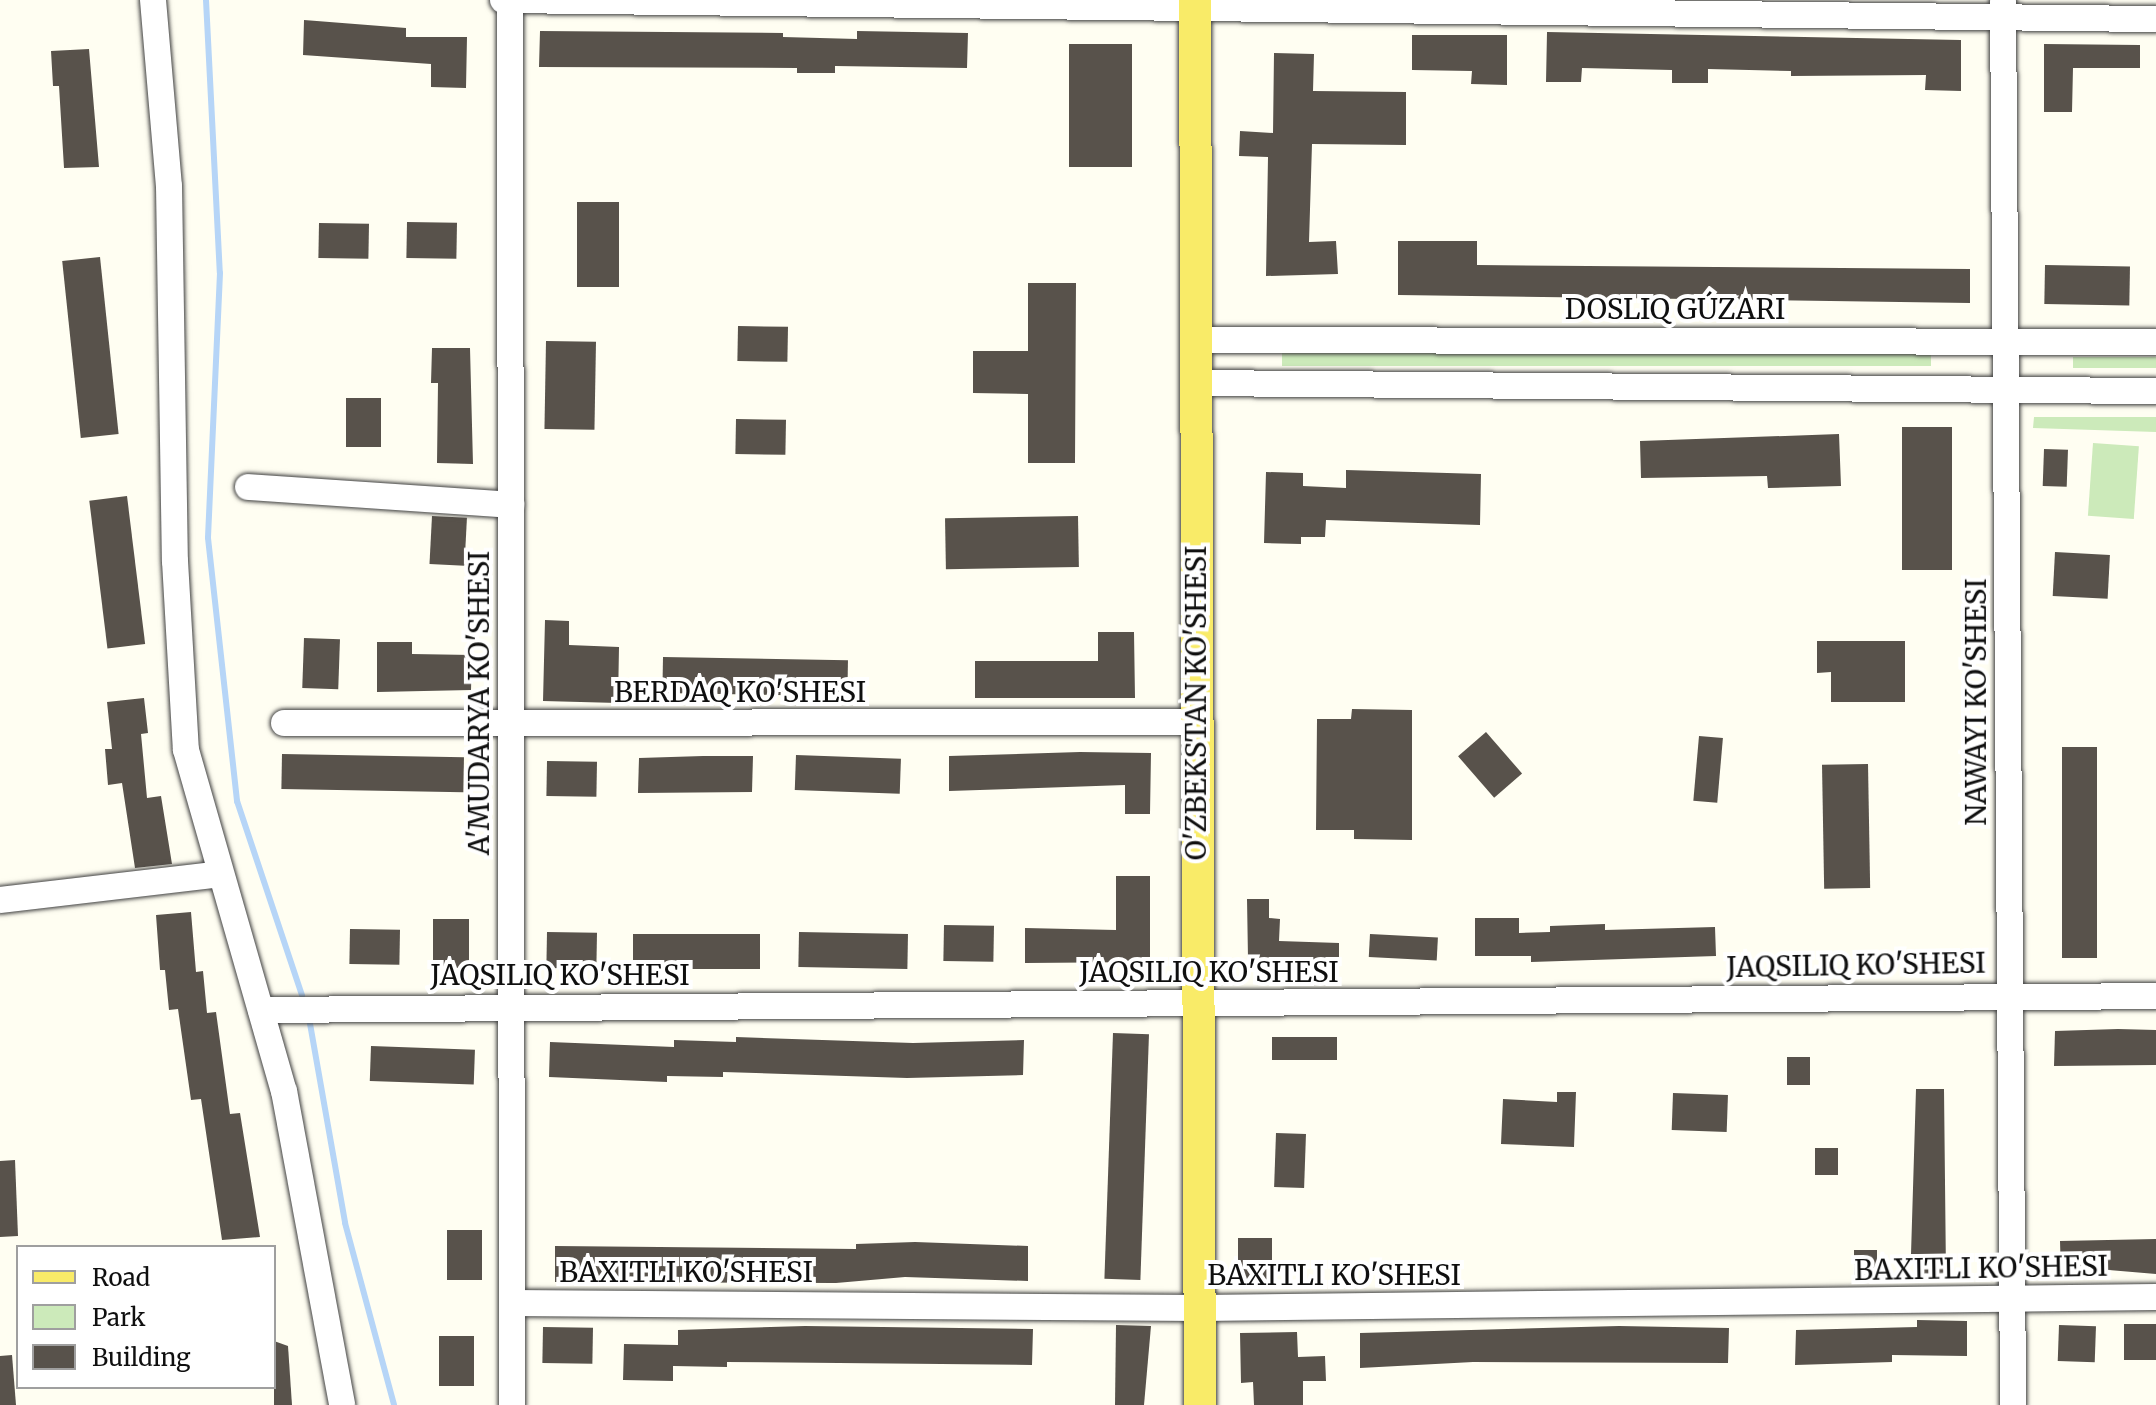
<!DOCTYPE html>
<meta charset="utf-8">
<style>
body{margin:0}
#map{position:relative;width:2156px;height:1405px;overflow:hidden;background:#fffef2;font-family:Merriweather,serif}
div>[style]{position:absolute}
.green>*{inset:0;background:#cceaba;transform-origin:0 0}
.stream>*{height:6px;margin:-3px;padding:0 3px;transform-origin:3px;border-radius:3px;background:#b6d5f7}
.building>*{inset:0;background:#58524b;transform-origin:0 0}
.roads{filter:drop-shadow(0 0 2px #424242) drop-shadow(0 0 2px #424242)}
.minor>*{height:26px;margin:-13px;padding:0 13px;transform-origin:13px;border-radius:13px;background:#fff}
.major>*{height:32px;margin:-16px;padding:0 16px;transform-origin:16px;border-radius:16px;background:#f9eb68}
span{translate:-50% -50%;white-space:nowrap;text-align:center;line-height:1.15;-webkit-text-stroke:8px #fff;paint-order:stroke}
.street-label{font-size:28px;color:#0f0f0f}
.legend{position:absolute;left:16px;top:1245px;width:260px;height:144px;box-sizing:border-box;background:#fff;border:2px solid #9f9f9f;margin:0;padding:10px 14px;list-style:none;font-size:24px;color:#0f0f0f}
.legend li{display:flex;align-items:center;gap:16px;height:40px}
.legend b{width:40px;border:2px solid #9f9f9f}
</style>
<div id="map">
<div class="green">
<i style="left:1282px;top:352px;width:649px;height:14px"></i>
<i style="left:2073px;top:357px;width:83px;height:11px"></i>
<i style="clip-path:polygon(2034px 417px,2156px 417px,2156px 432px,2033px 428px)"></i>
<i style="left:2093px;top:443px;width:46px;height:73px;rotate:4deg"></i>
</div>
<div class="stream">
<i style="left:206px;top:0;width:273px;rotate:87.1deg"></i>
<i style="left:220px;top:273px;width:265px;rotate:92.6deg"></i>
<i style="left:208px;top:538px;width:265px;rotate:83.7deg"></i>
<i style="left:237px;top:801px;width:205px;rotate:71.5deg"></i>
<i style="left:309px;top:1018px;width:208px;rotate:80deg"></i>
<i style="left:345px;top:1223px;width:188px;rotate:74.9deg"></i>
</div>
<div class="building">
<i style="clip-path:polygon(304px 20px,406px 28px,406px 37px,467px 37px,466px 88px,431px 87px,431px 64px,303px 55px)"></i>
<i style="clip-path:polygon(540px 31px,783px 33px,783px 37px,857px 39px,857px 31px,968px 33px,967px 68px,835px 66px,835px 73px,797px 73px,797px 68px,539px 67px)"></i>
<i style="clip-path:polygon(1547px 32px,1961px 40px,1961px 91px,1925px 90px,1926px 75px,1791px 76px,1791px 71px,1708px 69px,1708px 83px,1672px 83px,1672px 70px,1582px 68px,1581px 82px,1546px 82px)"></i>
<i style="clip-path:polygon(1412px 35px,1507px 35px,1507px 85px,1471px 84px,1472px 71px,1412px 70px)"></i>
<i style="left:1069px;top:44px;width:63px;height:123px"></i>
<i style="clip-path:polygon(2044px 44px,2140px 45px,2140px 68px,2073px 68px,2072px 112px,2044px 112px)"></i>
<i style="clip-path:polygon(89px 49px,99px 167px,64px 168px,59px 86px,53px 86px,51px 51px)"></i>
<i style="clip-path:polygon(1274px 53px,1314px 54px,1313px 91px,1406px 92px,1406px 145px,1312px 144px,1309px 242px,1336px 241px,1338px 274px,1266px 276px,1268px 157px,1239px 156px,1240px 131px,1273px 133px)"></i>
<i style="left:577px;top:202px;width:42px;height:85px"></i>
<i style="left:407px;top:222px;width:50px;height:36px;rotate:1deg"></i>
<i style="left:319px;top:223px;width:50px;height:35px;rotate:1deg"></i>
<i style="clip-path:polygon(1398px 241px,1477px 241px,1477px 265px,1970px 269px,1970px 303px,1398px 295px)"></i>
<i style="left:100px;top:257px;width:178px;height:38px;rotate:84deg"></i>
<i style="left:2045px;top:265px;width:85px;height:39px;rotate:1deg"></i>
<i style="clip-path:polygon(1028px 283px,1076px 283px,1075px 463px,1028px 463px,1028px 394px,973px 393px,973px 351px,1028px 351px)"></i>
<i style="left:738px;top:326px;width:50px;height:35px;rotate:1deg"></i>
<i style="left:546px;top:341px;width:50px;height:88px;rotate:1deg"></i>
<i style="clip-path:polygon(432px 348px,470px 348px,473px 464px,437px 463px,438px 383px,431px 383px)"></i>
<i style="left:346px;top:398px;width:35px;height:49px"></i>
<i style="left:736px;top:419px;width:50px;height:35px;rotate:1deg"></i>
<i style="left:1952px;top:427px;width:143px;height:50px;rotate:90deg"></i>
<i style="clip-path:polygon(1839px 434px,1841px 486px,1768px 488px,1767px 476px,1641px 478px,1640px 441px)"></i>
<i style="left:2044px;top:449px;width:24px;height:37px;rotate:2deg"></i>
<i style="clip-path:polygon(1346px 470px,1481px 474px,1480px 525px,1326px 520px,1325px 537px,1301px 537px,1301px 544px,1264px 543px,1266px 472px,1303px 473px,1303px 486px,1346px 488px)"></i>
<i style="left:127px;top:496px;width:149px;height:38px;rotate:83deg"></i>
<i style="left:432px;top:516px;width:35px;height:48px;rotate:3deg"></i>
<i style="left:1078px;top:516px;width:51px;height:133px;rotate:89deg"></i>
<i style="left:2055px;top:552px;width:55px;height:44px;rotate:3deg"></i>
<i style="clip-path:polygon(545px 620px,569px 621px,569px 645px,619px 647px,618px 703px,543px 701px)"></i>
<i style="clip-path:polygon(1098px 632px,1134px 632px,1135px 698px,975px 698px,975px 661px,1098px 661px)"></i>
<i style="left:304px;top:638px;width:36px;height:50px;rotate:2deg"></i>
<i style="clip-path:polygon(1817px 641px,1905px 641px,1905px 702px,1831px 702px,1831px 672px,1817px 673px)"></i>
<i style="clip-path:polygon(377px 642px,412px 642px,412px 654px,472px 655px,471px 690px,377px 692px)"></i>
<i style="left:663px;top:657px;width:185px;height:36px;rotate:1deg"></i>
<i style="clip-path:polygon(144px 698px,148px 733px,141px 734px,147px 798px,161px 796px,172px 864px,135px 868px,122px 783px,108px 785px,105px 749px,112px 749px,107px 702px)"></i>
<i style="clip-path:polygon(1352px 709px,1412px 710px,1412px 840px,1354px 839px,1354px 830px,1316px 830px,1317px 719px,1351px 719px)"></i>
<i style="left:1486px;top:732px;width:55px;height:37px;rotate:49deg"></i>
<i style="left:1699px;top:736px;width:24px;height:65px;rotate:5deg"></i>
<i style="left:2062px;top:747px;width:35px;height:211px"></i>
<i style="clip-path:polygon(1080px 752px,1151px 753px,1150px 814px,1125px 814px,1125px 785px,949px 791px,949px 756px)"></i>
<i style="left:282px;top:754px;width:182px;height:35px;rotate:1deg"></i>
<i style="left:796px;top:755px;width:105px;height:35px;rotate:2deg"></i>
<i style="clip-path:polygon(703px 756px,753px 756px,752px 792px,638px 793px,639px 758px)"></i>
<i style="left:547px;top:761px;width:50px;height:35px;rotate:1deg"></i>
<i style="left:1868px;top:764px;width:124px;height:46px;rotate:89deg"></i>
<i style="clip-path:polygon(1116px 876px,1150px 876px,1150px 962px,1025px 963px,1025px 928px,1116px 930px)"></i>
<i style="clip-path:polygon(1247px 899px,1269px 899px,1269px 918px,1280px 919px,1279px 941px,1339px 943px,1339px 965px,1248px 959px)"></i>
<i style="clip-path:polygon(191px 912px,196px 972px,203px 971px,207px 1013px,216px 1012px,230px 1114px,240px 1113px,260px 1237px,222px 1240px,201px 1099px,191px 1100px,178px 1009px,169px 1010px,165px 970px,160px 970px,156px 915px)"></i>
<i style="clip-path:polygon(1475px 918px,1519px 918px,1519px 933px,1550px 932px,1550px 926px,1605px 924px,1605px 930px,1715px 927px,1716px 956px,1531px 962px,1531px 956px,1475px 956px)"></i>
<i style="left:433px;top:919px;width:36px;height:49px"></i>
<i style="left:944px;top:925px;width:50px;height:36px;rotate:1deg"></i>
<i style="left:350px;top:929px;width:50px;height:35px;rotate:1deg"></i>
<i style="left:547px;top:932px;width:50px;height:36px;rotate:1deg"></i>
<i style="left:799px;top:932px;width:109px;height:35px;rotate:1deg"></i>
<i style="left:633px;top:934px;width:127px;height:35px"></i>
<i style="left:1370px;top:934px;width:68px;height:23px;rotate:3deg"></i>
<i style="clip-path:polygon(2118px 1029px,2156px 1030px,2156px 1065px,2054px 1066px,2055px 1031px)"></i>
<i style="left:1113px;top:1033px;width:36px;height:246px;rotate:2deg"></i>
<i style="clip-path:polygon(736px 1037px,913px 1043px,1024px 1040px,1023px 1075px,907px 1078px,723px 1072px,723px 1077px,667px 1076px,667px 1082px,549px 1077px,550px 1042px,674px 1047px,674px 1040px,736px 1042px)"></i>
<i style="left:1272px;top:1037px;width:65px;height:23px"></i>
<i style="left:371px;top:1046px;width:104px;height:35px;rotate:2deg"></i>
<i style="left:1787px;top:1057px;width:23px;height:28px"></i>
<i style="clip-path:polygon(1916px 1089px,1944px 1089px,1946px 1274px,1917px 1274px,1917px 1254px,1911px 1254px)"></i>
<i style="clip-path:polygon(1557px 1092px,1576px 1092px,1574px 1147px,1501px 1144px,1503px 1099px,1557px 1102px)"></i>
<i style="left:1673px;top:1093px;width:55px;height:37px;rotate:2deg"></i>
<i style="left:1276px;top:1133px;width:30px;height:54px;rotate:2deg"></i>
<i style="left:1815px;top:1148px;width:23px;height:27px"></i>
<i style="clip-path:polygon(15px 1160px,18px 1236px,0 1237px,0 1161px)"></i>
<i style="left:447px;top:1230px;width:35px;height:50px"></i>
<i style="left:1238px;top:1238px;width:34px;height:43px"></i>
<i style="clip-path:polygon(2156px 1239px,2156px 1274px,2097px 1269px,2097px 1276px,2061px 1276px,2060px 1241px)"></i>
<i style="clip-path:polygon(915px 1242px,1028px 1246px,1028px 1281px,905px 1277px,836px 1283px,555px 1282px,555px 1246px,856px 1249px,856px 1244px)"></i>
<i style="left:1854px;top:1250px;width:23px;height:28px"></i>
<i style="clip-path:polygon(1917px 1320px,1967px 1321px,1967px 1356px,1892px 1355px,1892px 1362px,1795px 1365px,1796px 1330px,1917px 1327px)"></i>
<i style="left:2124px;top:1324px;width:32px;height:36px"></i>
<i style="clip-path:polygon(1116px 1325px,1151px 1326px,1144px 1405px,1115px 1405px)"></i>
<i style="left:2059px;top:1325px;width:37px;height:36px;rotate:2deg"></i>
<i style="clip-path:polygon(805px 1326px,1033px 1329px,1032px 1365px,727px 1362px,727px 1367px,673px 1366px,673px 1381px,623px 1380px,624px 1344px,678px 1345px,678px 1330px)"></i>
<i style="clip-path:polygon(1619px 1326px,1729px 1328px,1728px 1363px,1473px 1362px,1360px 1368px,1360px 1333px)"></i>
<i style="left:543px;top:1327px;width:50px;height:36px;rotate:1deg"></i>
<i style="clip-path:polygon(1297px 1332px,1298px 1357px,1325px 1356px,1326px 1381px,1303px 1381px,1303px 1405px,1254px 1405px,1253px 1382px,1241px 1383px,1240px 1333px)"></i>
<i style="left:439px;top:1336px;width:35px;height:50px"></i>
<i style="clip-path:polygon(274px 1341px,288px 1346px,292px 1405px,274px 1405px)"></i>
<i style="clip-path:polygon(12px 1355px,16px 1405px,0 1405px,0 1356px)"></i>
</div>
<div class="roads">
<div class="minor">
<i style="left:153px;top:0;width:187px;rotate:85.1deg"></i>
<i style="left:169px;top:186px;width:375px;rotate:89.1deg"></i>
<i style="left:175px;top:561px;width:189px;rotate:86.7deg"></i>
<i style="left:186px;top:750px;width:355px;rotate:74deg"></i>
<i style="left:284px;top:1091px;width:319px;rotate:79.5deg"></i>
<i style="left:503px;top:0;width:1653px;rotate:0.66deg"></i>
<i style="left:510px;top:0;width:1405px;rotate:89.92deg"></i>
<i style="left:2003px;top:1px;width:1404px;rotate:89.59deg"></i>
<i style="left:1194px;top:340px;width:962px;rotate:0.12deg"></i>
<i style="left:1194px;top:383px;width:962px;rotate:0.48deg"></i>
<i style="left:248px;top:487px;width:264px;rotate:3.9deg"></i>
<i style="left:284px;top:723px;width:912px;rotate:-0.06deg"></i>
<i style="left:0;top:900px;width:222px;rotate:-6.7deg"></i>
<i style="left:261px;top:1010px;width:1895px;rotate:-0.42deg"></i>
<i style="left:512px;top:1303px;width:689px;rotate:0.42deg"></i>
<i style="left:1201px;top:1308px;width:955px;rotate:-0.66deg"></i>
</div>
<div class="major">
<i style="left:1195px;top:0;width:1405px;rotate:89.8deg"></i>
</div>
</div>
<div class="street-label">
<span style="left:1675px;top:309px">DOSLIQ GÚZARI</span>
<span style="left:740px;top:692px">BERDAQ KO'SHESI</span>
<span style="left:1976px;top:702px;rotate:-90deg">NAWAYI KO'SHESI</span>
<span style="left:479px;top:703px;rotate:-90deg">A'MUDARYA KO'SHESI</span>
<span style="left:1196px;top:703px;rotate:-90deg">O'ZBEKSTAN KO'SHESI</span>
<span style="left:1856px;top:965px;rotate:-1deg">JAQSILIQ KO'SHESI</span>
<span style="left:1209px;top:972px">JAQSILIQ KO'SHESI</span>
<span style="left:560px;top:975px">JAQSILIQ KO'SHESI</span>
<span style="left:1981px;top:1268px;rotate:-1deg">BAXITLI KO'SHESI</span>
<span style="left:686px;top:1272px">BAXITLI KO'SHESI</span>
<span style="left:1334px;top:1275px">BAXITLI KO'SHESI</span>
</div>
<ul class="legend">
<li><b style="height:10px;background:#f9eb68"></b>Road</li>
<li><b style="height:22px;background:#cceaba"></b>Park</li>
<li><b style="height:22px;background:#58524b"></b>Building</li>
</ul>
</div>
